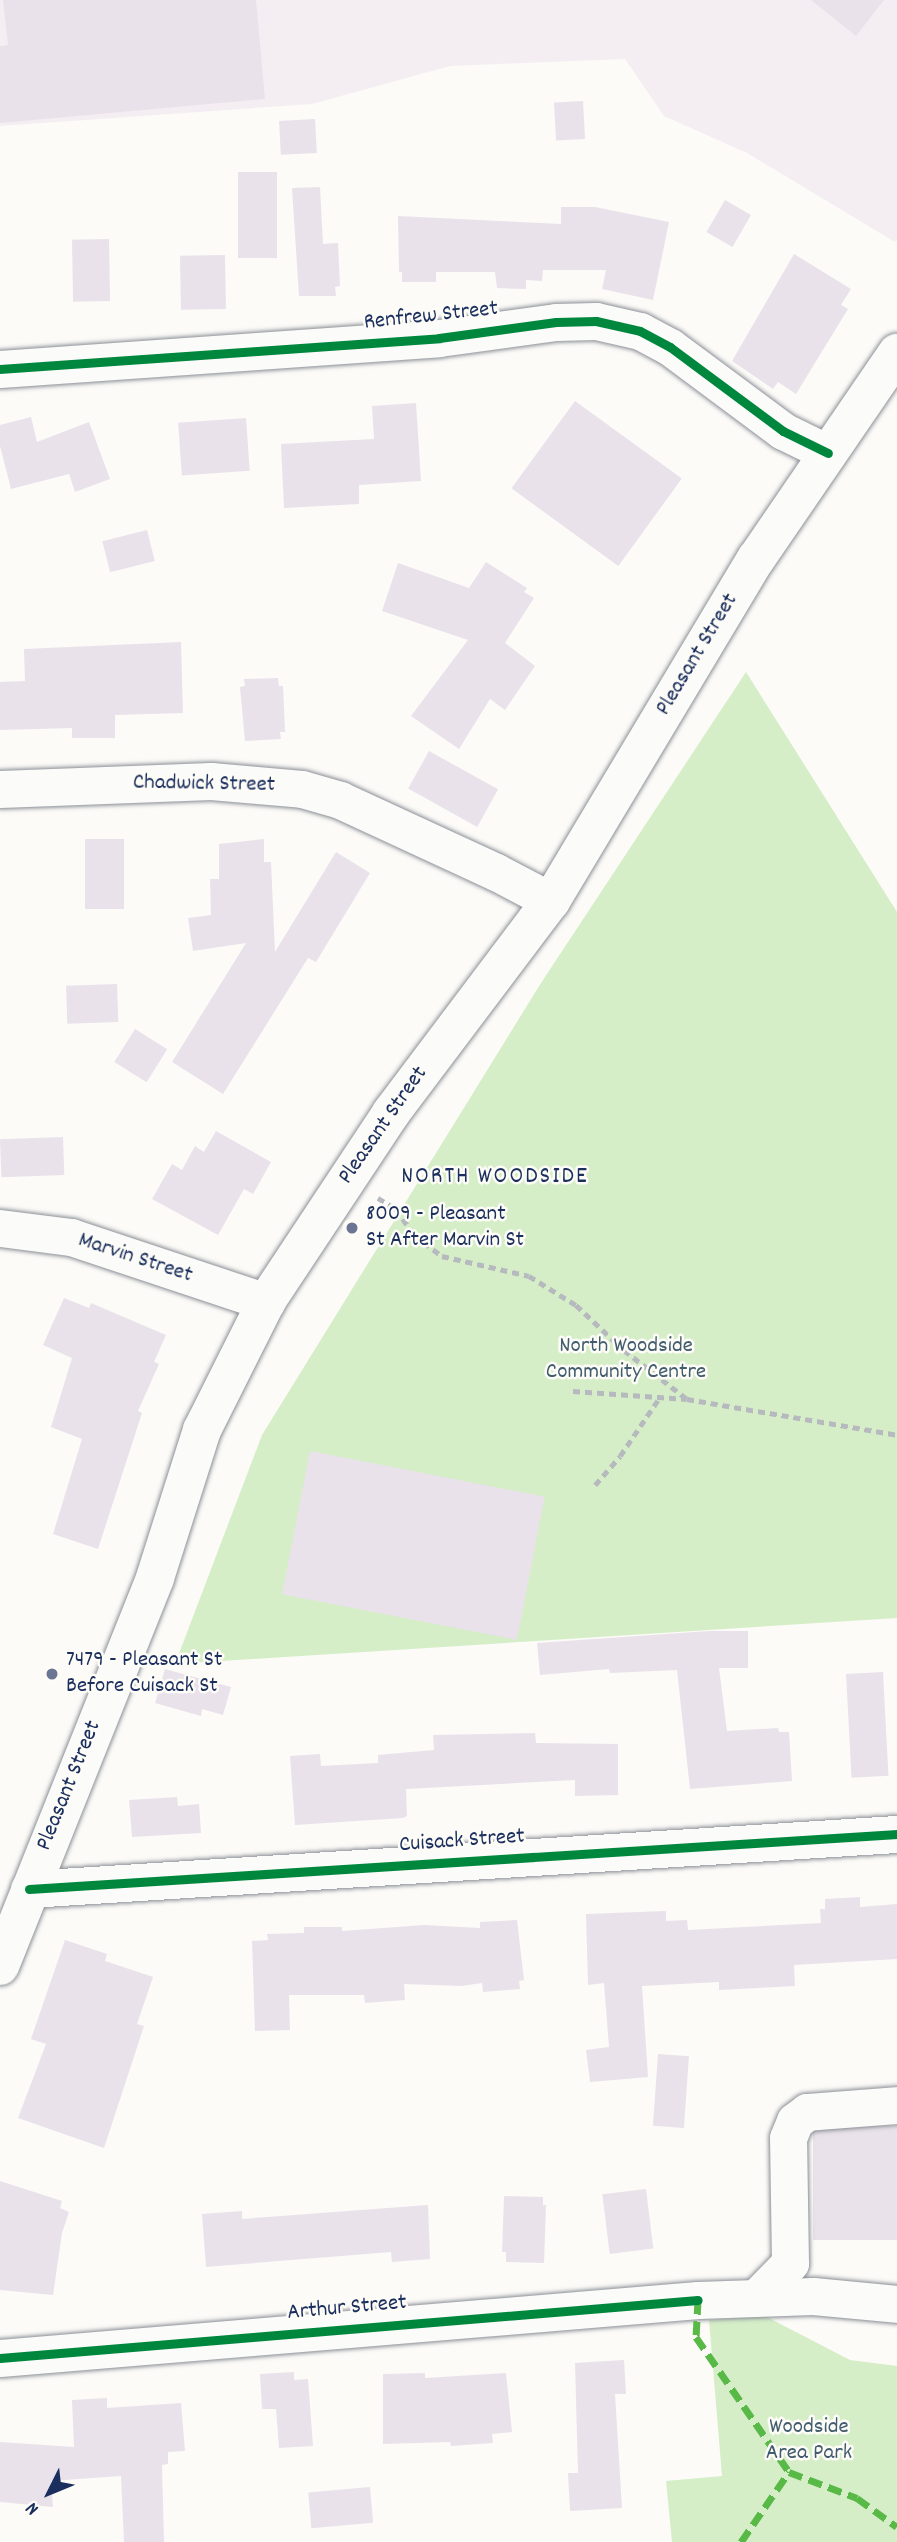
<!DOCTYPE html>
<style>
body{margin:0}
#map{position:relative;width:897px;height:2542px;overflow:hidden;background:#fcfbf8;font-family:Dekko,sans-serif}
div>[style]{position:absolute}
.built>*{inset:0;background:#f4eef3}
.green>*{inset:0;background:#d5eec8}
.building>*{inset:0;background:#e9e2ea;transform-origin:0 0}
.path>*{height:4.5px;margin-top:-2.25px;transform-origin:0;background:repeating-linear-gradient(90deg,#b6b9bd 0 7px,transparent 0 12px)}
.roads{filter:drop-shadow(0 0 2px #8c9097) drop-shadow(0 0 2px #8c9097)}
.minor>*{height:37px;margin:-18.5px;padding:0 18.5px;transform-origin:18.5px;border-radius:18.5px;background:#fbfbf9}
.major>*{height:38px;margin:-19px;padding:0 19px;transform-origin:19px;border-radius:19px;background:#fbfbf9}
.quiet>*{height:7px;margin-top:-3.5px;transform-origin:0;background:repeating-linear-gradient(90deg,#58b947 0 14px,transparent 0 21px)}
.cycleway>*{height:9px;margin:-4.5px;padding:0 4.5px;transform-origin:4.5px;border-radius:4.5px;background:#00873e}
.dots>*{width:19px;height:19px;translate:-50% -50%;box-sizing:border-box;border:4px solid #fdfcf7;border-radius:50%}
span{translate:-50% -50%;white-space:nowrap;text-align:center;line-height:1.15;-webkit-text-stroke:5px #fdfcf7;paint-order:stroke}
.street-label{font-size:23px;color:#1b2f5e}
.poi-label{font-size:23px;color:#1b2f5e}
.left{translate:0 -50%;text-align:left}
.park-label{font-size:23px;color:#425c6f}
.neighbourhood-label{font-size:24px;color:#1b2f5e;letter-spacing:2px}
.north{position:absolute;left:14px;top:2458px;width:70px;height:70px;-webkit-text-stroke:5px #fdfcf7;paint-order:stroke;rotate:227deg;font-size:19px;font-weight:700;line-height:28px;text-align:center;color:#1b2f5e}
.north::after{content:'';display:block;margin:auto;width:24px;height:32px;background:#1b2f5e;clip-path:polygon(50% 0,100% 100%,50% 72%,0 100%)}
</style>
<div id="map">
<div class="built">
<i style="clip-path:polygon(0 0,897px 0,897px 239px,895px 242px,747px 153px,664px 116px,625px 59px,450px 66px,312px 104px,0 126px)"></i>
</div>
<div class="green">
<i style="clip-path:polygon(746px 672px,897px 912px,897px 1618px,175px 1664px,262px 1435px,541px 983px)"></i>
<i style="clip-path:polygon(765px 2316px,850px 2360px,897px 2366px,897px 2542px,672px 2542px,666px 2481px,722px 2476px,709px 2320px)"></i>
</div>
<div class="building">
<i style="clip-path:polygon(3px 0,256px 0,265px 99px,0 123px,0 46px,8px 45px)"></i>
<i style="clip-path:polygon(811px 0,884px 0,856px 36px)"></i>
<i style="left:583px;top:101px;width:38px;height:29px;rotate:87deg"></i>
<i style="left:315px;top:119px;width:34px;height:36px;rotate:87deg"></i>
<i style="left:238px;top:172px;width:39px;height:86px"></i>
<i style="clip-path:polygon(320px 187px,323px 244px,338px 243px,340px 286px,335px 287px,336px 296px,299px 296px,292px 188px)"></i>
<i style="left:725px;top:200px;width:30px;height:37px;rotate:30deg"></i>
<i style="clip-path:polygon(561px 207px,595px 207px,669px 222px,653px 300px,602px 289px,606px 270px,543px 270px,542px 281px,526px 280px,526px 289px,497px 288px,495px 272px,436px 272px,436px 282px,402px 282px,402px 272px,399px 272px,398px 216px,561px 224px)"></i>
<i style="left:109px;top:239px;width:62px;height:37px;rotate:89deg"></i>
<i style="clip-path:polygon(794px 254px,851px 289px,841px 305px,848px 309px,796px 394px,778px 382px,773px 389px,732px 361px)"></i>
<i style="left:225px;top:255px;width:54px;height:45px;rotate:89deg"></i>
<i style="left:575px;top:401px;width:132px;height:108px;rotate:36deg"></i>
<i style="clip-path:polygon(416px 403px,421px 481px,359px 485px,359px 504px,284px 508px,281px 444px,374px 439px,372px 406px)"></i>
<i style="clip-path:polygon(31px 417px,37px 442px,89px 422px,110px 479px,75px 492px,69px 474px,11px 489px,0 446px,0 425px)"></i>
<i style="left:246px;top:418px;width:53px;height:68px;rotate:86deg"></i>
<i style="left:147px;top:530px;width:32px;height:46px;rotate:76deg"></i>
<i style="clip-path:polygon(486px 562px,527px 588px,524px 592px,534px 598px,505px 643px,535px 666px,505px 710px,490px 699px,459px 749px,411px 716px,468px 640px,382px 611px,398px 563px,469px 588px)"></i>
<i style="clip-path:polygon(181px 642px,183px 713px,115px 715px,115px 738px,72px 738px,72px 728px,0 730px,0 682px,25px 681px,24px 649px)"></i>
<i style="clip-path:polygon(278px 678px,279px 686px,283px 686px,285px 732px,280px 732px,281px 739px,245px 741px,240px 687px,245px 686px,244px 679px)"></i>
<i style="left:429px;top:751px;width:79px;height:43px;rotate:29deg"></i>
<i style="left:124px;top:839px;width:70px;height:39px;rotate:90deg"></i>
<i style="clip-path:polygon(264px 839px,264px 862px,271px 862px,275px 952px,336px 852px,370px 873px,316px 962px,308px 958px,223px 1094px,172px 1062px,246px 943px,193px 951px,188px 918px,211px 915px,210px 879px,219px 879px,219px 844px)"></i>
<i style="left:117px;top:984px;width:38px;height:51px;rotate:88deg"></i>
<i style="left:135px;top:1029px;width:38px;height:39px;rotate:32deg"></i>
<i style="clip-path:polygon(216px 1131px,271px 1162px,253px 1194px,244px 1189px,218px 1235px,152px 1199px,172px 1164px,182px 1170px,195px 1146px,204px 1152px)"></i>
<i style="left:63px;top:1137px;width:38px;height:63px;rotate:88deg"></i>
<i style="clip-path:polygon(64px 1298px,89px 1308px,91px 1303px,166px 1335px,154px 1362px,159px 1364px,138px 1411px,142px 1413px,98px 1549px,53px 1534px,82px 1439px,51px 1427px,72px 1358px,43px 1345px)"></i>
<i style="left:310px;top:1451px;width:239px;height:146px;rotate:11deg"></i>
<i style="clip-path:polygon(709px 1631px,748px 1631px,748px 1668px,719px 1668px,727px 1731px,778px 1728px,779px 1732px,789px 1732px,792px 1781px,690px 1789px,677px 1670px,610px 1673px,609px 1669px,540px 1675px,537px 1643px)"></i>
<i style="clip-path:polygon(165px 1669px,231px 1687px,223px 1715px,202px 1709px,201px 1716px,155px 1703px)"></i>
<i style="left:883px;top:1672px;width:104px;height:37px;rotate:87deg"></i>
<i style="clip-path:polygon(535px 1733px,536px 1743px,618px 1744px,618px 1795px,575px 1796px,575px 1780px,406px 1789px,407px 1816px,403px 1818px,295px 1825px,290px 1756px,320px 1754px,321px 1766px,378px 1763px,378px 1755px,434px 1750px,433px 1735px)"></i>
<i style="clip-path:polygon(177px 1797px,178px 1806px,199px 1804px,201px 1833px,132px 1837px,129px 1800px)"></i>
<i style="clip-path:polygon(860px 1897px,860px 1907px,897px 1904px,897px 1959px,794px 1965px,795px 1986px,719px 1990px,719px 1982px,642px 1986px,648px 2077px,590px 2082px,586px 2050px,609px 2047px,604px 1983px,588px 1985px,586px 1914px,666px 1911px,666px 1921px,687px 1920px,688px 1930px,821px 1923px,820px 1909px,825px 1909px,825px 1899px)"></i>
<i style="clip-path:polygon(517px 1920px,524px 1980px,519px 1981px,520px 1989px,483px 1992px,482px 1983px,461px 1986px,404px 1984px,405px 2000px,365px 2003px,364px 1995px,289px 1995px,290px 2030px,255px 2031px,252px 1941px,268px 1940px,267px 1934px,304px 1933px,304px 1927px,342px 1927px,342px 1931px,424px 1925px,480px 1928px,480px 1922px)"></i>
<i style="clip-path:polygon(65px 1940px,107px 1954px,105px 1961px,153px 1977px,137px 2024px,144px 2026px,104px 2148px,18px 2118px,46px 2044px,31px 2039px)"></i>
<i style="left:658px;top:2054px;width:31px;height:72px;rotate:4deg"></i>
<i style="left:897px;top:2126px;width:114px;height:84px;rotate:90deg"></i>
<i style="clip-path:polygon(0 2181px,62px 2201px,60px 2208px,69px 2212px,62px 2233px,53px 2295px,0 2290px)"></i>
<i style="left:646px;top:2189px;width:60px;height:44px;rotate:83deg"></i>
<i style="clip-path:polygon(504px 2196px,543px 2197px,543px 2205px,546px 2205px,544px 2263px,506px 2262px,506px 2252px,502px 2252px)"></i>
<i style="clip-path:polygon(428px 2205px,430px 2259px,392px 2262px,391px 2252px,206px 2267px,202px 2214px,242px 2211px,242px 2219px)"></i>
<i style="clip-path:polygon(624px 2360px,626px 2394px,615px 2394px,622px 2508px,570px 2511px,568px 2473px,578px 2473px,575px 2363px)"></i>
<i style="clip-path:polygon(294px 2372px,294px 2380px,308px 2379px,313px 2446px,279px 2448px,276px 2409px,262px 2409px,260px 2374px)"></i>
<i style="clip-path:polygon(425px 2373px,425px 2378px,506px 2373px,512px 2432px,492px 2434px,493px 2443px,451px 2446px,450px 2442px,383px 2444px,383px 2374px)"></i>
<i style="clip-path:polygon(107px 2398px,107px 2408px,181px 2403px,185px 2451px,168px 2452px,168px 2464px,162px 2465px,164px 2542px,124px 2542px,121px 2476px,51px 2481px,53px 2507px,0 2502px,0 2442px,74px 2447px,72px 2400px)"></i>
<i style="left:370px;top:2487px;width:36px;height:62px;rotate:85deg"></i>
</div>
<div class="path">
<i style="left:378px;top:1198px;width:21px;rotate:31deg"></i>
<i style="left:396px;top:1209px;width:32px;rotate:55deg"></i>
<i style="left:414px;top:1235px;width:35px;rotate:37deg"></i>
<i style="left:442px;top:1256px;width:89px;rotate:12.9deg"></i>
<i style="left:529px;top:1276px;width:55px;rotate:31.7deg"></i>
<i style="left:576px;top:1305px;width:66px;rotate:43.2deg"></i>
<i style="left:624px;top:1350px;width:80px;rotate:37.9deg"></i>
<i style="left:573px;top:1391px;width:114px;rotate:4deg"></i>
<i style="left:687px;top:1399px;width:213px;rotate:9.7deg"></i>
<i style="left:595px;top:1485px;width:38px;rotate:-49deg"></i>
<i style="left:620px;top:1456px;width:71px;rotate:-55.9deg"></i>
</div>
<div class="roads">
<div class="minor">
<i style="left:0;top:369px;width:440px;rotate:-4deg"></i>
<i style="left:439px;top:338px;width:118px;rotate:-7.8deg"></i>
<i style="left:556px;top:322px;width:40px;rotate:-1.4deg"></i>
<i style="left:596px;top:321px;width:45px;rotate:12.8deg"></i>
<i style="left:640px;top:331px;width:34px;rotate:28deg"></i>
<i style="left:670px;top:347px;width:141px;rotate:36.6deg"></i>
<i style="left:783px;top:431px;width:50px;rotate:26.1deg"></i>
<i style="left:0;top:789px;width:211px;rotate:-2.2deg"></i>
<i style="left:211px;top:781px;width:91px;rotate:5deg"></i>
<i style="left:302px;top:789px;width:40px;rotate:16deg"></i>
<i style="left:340px;top:800px;width:172px;rotate:24.8deg"></i>
<i style="left:496px;top:872px;width:62px;rotate:27.8deg"></i>
<i style="left:0;top:1228px;width:72px;rotate:7.2deg"></i>
<i style="left:71px;top:1237px;width:206px;rotate:18.4deg"></i>
<i style="left:29px;top:1889px;width:870px;rotate:-3.63deg"></i>
<i style="left:756px;top:2298px;width:49px;rotate:-45.8deg"></i>
<i style="left:790px;top:2263px;width:125px;rotate:-90.9deg"></i>
<i style="left:788px;top:2138px;width:18px;rotate:-68deg"></i>
<i style="left:795px;top:2121px;width:15px;rotate:-37deg"></i>
<i style="left:807px;top:2112px;width:90px;rotate:-4.4deg"></i>
<i style="left:0;top:2358px;width:700px;rotate:-4.75deg"></i>
<i style="left:698px;top:2300px;width:115px;rotate:-2deg"></i>
<i style="left:813px;top:2296px;width:84px;rotate:5.4deg"></i>
</div>
<div class="major">
<i style="left:0;top:1966px;width:418px;rotate:-68.2deg"></i>
<i style="left:155px;top:1578px;width:155px;rotate:-72.4deg"></i>
<i style="left:202px;top:1430px;width:143px;rotate:-63.4deg"></i>
<i style="left:266px;top:1302px;width:227px;rotate:-56.5deg"></i>
<i style="left:391px;top:1113px;width:266px;rotate:-53deg"></i>
<i style="left:551px;top:901px;width:399px;rotate:-59.1deg"></i>
<i style="left:756px;top:559px;width:250px;rotate:-55.6deg"></i>
</div>
</div>
<div class="quiet">
<i style="left:698px;top:2300px;width:37px;rotate:93deg"></i>
<i style="left:696px;top:2337px;width:164px;rotate:55.4deg"></i>
<i style="left:789px;top:2472px;width:73px;rotate:20.9deg"></i>
<i style="left:857px;top:2498px;width:49px;rotate:35.9deg"></i>
<i style="left:741px;top:2542px;width:85px;rotate:-55.6deg"></i>
</div>
<div class="cycleway">
<i style="left:0;top:369px;width:440px;rotate:-4deg"></i>
<i style="left:439px;top:338px;width:118px;rotate:-7.8deg"></i>
<i style="left:556px;top:322px;width:40px;rotate:-1.4deg"></i>
<i style="left:596px;top:321px;width:45px;rotate:12.8deg"></i>
<i style="left:640px;top:331px;width:34px;rotate:28deg"></i>
<i style="left:670px;top:347px;width:141px;rotate:36.6deg"></i>
<i style="left:783px;top:431px;width:50px;rotate:26.1deg"></i>
<i style="left:29px;top:1889px;width:870px;rotate:-3.63deg"></i>
<i style="left:0;top:2358px;width:700px;rotate:-4.75deg"></i>
</div>
<div class="dots">
<i style="left:352px;top:1228px;background:#6a7694"></i>
<i style="left:52px;top:1674px;background:#6a7694"></i>
</div>
<div class="street-label">
<span style="left:431px;top:317px;rotate:-6deg">Renfrew Street</span>
<span style="left:698px;top:655px;rotate:-59deg">Pleasant Street</span>
<span style="left:204px;top:785px;rotate:1deg">Chadwick Street</span>
<span style="left:384px;top:1126px;rotate:-55deg">Pleasant Street</span>
<span style="left:135px;top:1259px;rotate:18deg">Marvin Street</span>
<span style="left:70px;top:1786px;rotate:-68deg">Pleasant Street</span>
<span style="left:462px;top:1842px;rotate:-4deg">Cuisack Street</span>
<span style="left:347px;top:2309px;rotate:-5deg">Arthur Street</span>
</div>
<div class="poi-label">
<span class="left" style="left:366px;top:1228px">8009 - Pleasant<br>St After Marvin St</span>
<span class="left" style="left:66px;top:1674px">7479 - Pleasant St<br>Before Cuisack St</span>
</div>
<div class="park-label">
<span style="left:626px;top:1360px">North Woodside<br>Community Centre</span>
<span style="left:809px;top:2441px">Woodside<br>Area Park</span>
</div>
<div class="neighbourhood-label">
<span style="left:495px;top:1178px">NORTH WOODSIDE</span>
</div>
<div class="north">N</div>
</div>
